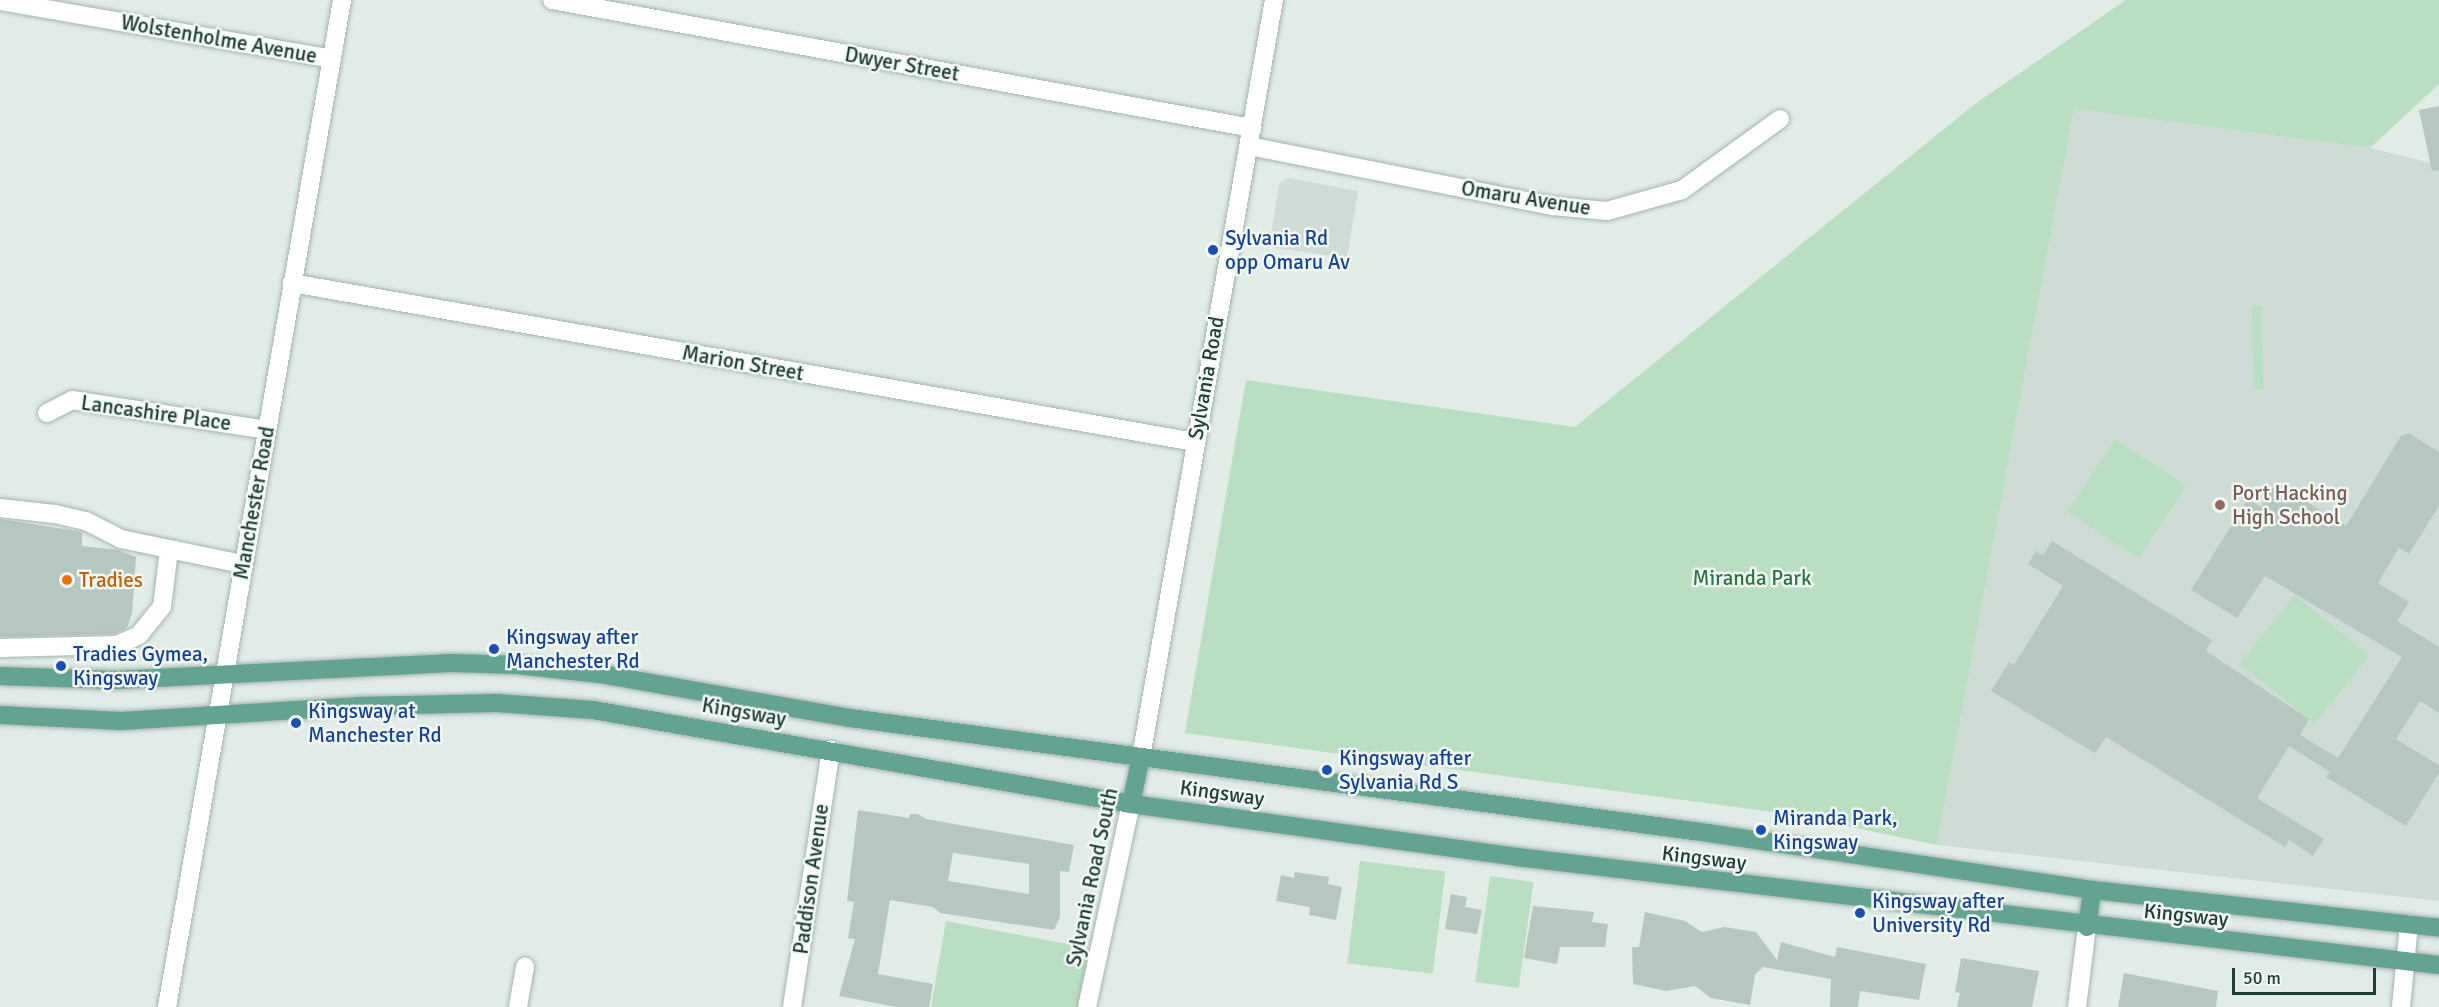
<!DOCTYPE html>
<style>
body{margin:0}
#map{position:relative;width:2439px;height:1007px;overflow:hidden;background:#e1ece7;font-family:Signika,sans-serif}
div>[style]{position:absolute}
.built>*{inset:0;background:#cfdcd6}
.green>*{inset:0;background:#b9dec2;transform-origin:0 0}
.building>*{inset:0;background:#b6c7c0}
.roads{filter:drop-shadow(0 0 2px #a4b4ae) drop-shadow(0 0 2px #a4b4ae)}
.minor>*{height:18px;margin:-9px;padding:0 9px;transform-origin:9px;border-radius:9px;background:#fff}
.major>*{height:18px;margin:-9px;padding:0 9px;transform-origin:9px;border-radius:9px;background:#64a391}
.dots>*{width:16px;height:16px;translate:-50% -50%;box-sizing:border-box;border:3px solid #f2f9f5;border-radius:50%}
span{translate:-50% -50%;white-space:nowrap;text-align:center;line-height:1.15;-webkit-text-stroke:5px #f2f9f5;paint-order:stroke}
.street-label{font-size:21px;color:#213e35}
.transit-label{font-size:21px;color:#164399}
.left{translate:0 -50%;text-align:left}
.education-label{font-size:21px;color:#785e54}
.park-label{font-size:21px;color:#2a7644}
.food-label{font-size:21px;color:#c56008}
.scale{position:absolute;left:2232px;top:968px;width:144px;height:27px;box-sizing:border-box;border:3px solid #213e35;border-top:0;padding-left:8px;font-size:18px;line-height:21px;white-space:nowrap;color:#213e35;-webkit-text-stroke:4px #f2f9f5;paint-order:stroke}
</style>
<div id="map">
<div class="built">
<i style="clip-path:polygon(2074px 109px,2370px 148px,2439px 165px,2439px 901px,1937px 845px)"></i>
<i style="clip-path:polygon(1288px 178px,1358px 191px,1347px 258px,1269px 247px,1279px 184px)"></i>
</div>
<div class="green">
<i style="clip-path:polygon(2126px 0,2439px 0,2439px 84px,2370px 148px,2074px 109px,1937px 845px,1794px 815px,1185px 733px,1246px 380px,1575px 427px,1975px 104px)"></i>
<i style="left:2262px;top:306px;width:83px;height:10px;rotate:89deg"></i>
<i style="left:2115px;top:439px;width:85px;height:87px;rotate:33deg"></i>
<i style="left:2295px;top:595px;width:96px;height:88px;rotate:39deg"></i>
<i style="left:1360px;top:861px;width:86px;height:103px;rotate:7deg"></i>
<i style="left:1490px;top:876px;width:44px;height:107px;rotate:8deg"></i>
<i style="clip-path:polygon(946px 921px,1099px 950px,1087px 1007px,931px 1007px)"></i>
</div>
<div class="building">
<i style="clip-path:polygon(2439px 106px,2439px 170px,2432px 171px,2419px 110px)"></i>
<i style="clip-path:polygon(2409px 433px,2439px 452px,2439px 506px,2409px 554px,2399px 548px,2378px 583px,2409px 602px,2397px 621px,2439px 647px,2439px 713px,2420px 701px,2396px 739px,2439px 765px,2439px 773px,2406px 826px,2326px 777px,2330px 772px,2289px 746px,2257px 798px,2324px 839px,2313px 856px,2289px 840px,2285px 847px,2106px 737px,2095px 753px,1991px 691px,2009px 662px,2014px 665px,2063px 586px,2028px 564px,2036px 551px,2043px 555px,2052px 541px,2212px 640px,2206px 651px,2309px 719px,2300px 735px,2338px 758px,2402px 657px,2265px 576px,2237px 618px,2191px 590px,2248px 499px,2261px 507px,2276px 483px,2346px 526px,2401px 436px)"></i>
<i style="clip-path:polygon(0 519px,82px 532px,82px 546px,118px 550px,136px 557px,132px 613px,127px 628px,114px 634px,0 637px)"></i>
<i style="clip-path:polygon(evenodd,858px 810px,909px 818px,910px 814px,918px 814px,926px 819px,1074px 845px,1069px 872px,1060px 871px,1060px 917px,1054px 930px,940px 913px,933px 907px,890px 900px,878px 974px,933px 984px,929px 1007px,897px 1007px,839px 996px,855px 939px,848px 938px,854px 902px,847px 901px,858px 810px,953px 853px,1029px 864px,1029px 894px,948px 881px,953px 853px)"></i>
<i style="clip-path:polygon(1295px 872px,1329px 877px,1328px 884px,1342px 887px,1336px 920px,1309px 915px,1310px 907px,1276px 901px,1281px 875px,1294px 878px)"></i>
<i style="clip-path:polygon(1451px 894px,1467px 897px,1465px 907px,1482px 910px,1477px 934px,1445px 929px)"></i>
<i style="clip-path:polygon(1533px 906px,1594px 912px,1592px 922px,1608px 924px,1605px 947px,1560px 947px,1557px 964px,1524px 958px)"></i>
<i style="clip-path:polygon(1645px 912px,1685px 921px,1702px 932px,1724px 927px,1756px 932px,1777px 960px,1781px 942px,1835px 957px,1837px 947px,1926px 964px,1919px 1000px,1860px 991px,1858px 1007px,1830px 1007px,1831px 979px,1763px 967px,1755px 975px,1750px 1005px,1711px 998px,1695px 986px,1666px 991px,1633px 984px,1632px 947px,1639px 947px)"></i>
<i style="clip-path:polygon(1961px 958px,2039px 971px,2032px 1007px,1957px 1007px,1960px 993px,1955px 992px)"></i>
<i style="clip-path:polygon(2124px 973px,2218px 991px,2216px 1007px,2118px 1007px)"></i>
</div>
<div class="roads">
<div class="minor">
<i style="left:552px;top:0;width:712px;rotate:10.36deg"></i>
<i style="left:0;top:1px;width:337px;rotate:9.9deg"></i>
<i style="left:1249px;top:146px;width:310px;rotate:11.2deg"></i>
<i style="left:1553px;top:206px;width:54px;rotate:5.3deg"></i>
<i style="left:1607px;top:211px;width:78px;rotate:-15.6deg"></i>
<i style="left:1682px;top:190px;width:121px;rotate:-35.9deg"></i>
<i style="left:292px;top:283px;width:917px;rotate:9.99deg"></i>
<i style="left:47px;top:413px;width:28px;rotate:-27deg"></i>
<i style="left:72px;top:400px;width:197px;rotate:8.7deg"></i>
<i style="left:0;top:508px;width:55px;rotate:6.2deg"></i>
<i style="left:55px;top:514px;width:32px;rotate:13deg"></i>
<i style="left:86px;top:521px;width:39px;rotate:27deg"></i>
<i style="left:121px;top:539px;width:124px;rotate:11.7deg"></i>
<i style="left:0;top:648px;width:117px;rotate:-1.5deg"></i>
<i style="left:117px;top:645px;width:24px;rotate:-24deg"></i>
<i style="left:139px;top:635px;width:36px;rotate:-51deg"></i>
<i style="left:162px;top:607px;width:57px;rotate:-83deg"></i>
<i style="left:1141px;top:757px;width:769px;rotate:-80.04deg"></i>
<i style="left:167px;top:1007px;width:1022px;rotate:-80.14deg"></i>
<i style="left:518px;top:1007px;width:41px;rotate:-80.1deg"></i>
<i style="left:792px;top:1007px;width:260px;rotate:-81.4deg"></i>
<i style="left:1087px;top:1007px;width:208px;rotate:-77.8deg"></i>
<i style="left:2077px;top:1007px;width:81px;rotate:-82.9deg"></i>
<i style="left:2401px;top:1007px;width:83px;rotate:-84.5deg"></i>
</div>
<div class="major">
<i style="left:0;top:676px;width:116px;rotate:2deg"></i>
<i style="left:116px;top:680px;width:336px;rotate:-2.9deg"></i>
<i style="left:452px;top:663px;width:65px;rotate:1.8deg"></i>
<i style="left:517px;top:665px;width:83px;rotate:6.2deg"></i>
<i style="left:600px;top:674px;width:254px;rotate:10deg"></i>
<i style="left:850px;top:718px;width:852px;rotate:7.63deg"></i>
<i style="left:1694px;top:831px;width:402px;rotate:8.4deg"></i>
<i style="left:2092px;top:890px;width:349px;rotate:6.2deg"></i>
<i style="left:0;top:715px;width:121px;rotate:2.8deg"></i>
<i style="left:121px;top:721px;width:236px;rotate:-3.6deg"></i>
<i style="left:357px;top:706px;width:140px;rotate:-1.2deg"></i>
<i style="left:497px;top:703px;width:96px;rotate:4.2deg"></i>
<i style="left:593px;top:710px;width:546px;rotate:9.91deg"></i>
<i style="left:1131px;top:804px;width:390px;rotate:7.8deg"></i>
<i style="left:1517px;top:857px;width:928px;rotate:6.68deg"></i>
<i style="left:1131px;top:804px;width:48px;rotate:-78deg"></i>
<i style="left:2087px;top:927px;width:37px;rotate:-82deg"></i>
</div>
</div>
<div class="dots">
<i style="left:1213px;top:250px;background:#1a4fb4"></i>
<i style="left:2220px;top:505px;background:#8d6e63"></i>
<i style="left:67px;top:580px;background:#e8710a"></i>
<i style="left:494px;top:649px;background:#1a4fb4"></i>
<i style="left:61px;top:666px;background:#1a4fb4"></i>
<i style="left:296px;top:723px;background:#1a4fb4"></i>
<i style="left:1327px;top:770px;background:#1a4fb4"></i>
<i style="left:1761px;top:830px;background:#1a4fb4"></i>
<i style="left:1860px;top:913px;background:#1a4fb4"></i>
</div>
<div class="street-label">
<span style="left:219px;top:39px;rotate:10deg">Wolstenholme Avenue</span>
<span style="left:902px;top:64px;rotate:10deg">Dwyer Street</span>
<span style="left:1526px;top:198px;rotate:9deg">Omaru Avenue</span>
<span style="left:743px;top:363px;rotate:10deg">Marion Street</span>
<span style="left:1206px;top:378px;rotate:-80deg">Sylvania Road</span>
<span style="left:156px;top:413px;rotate:8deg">Lancashire Place</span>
<span style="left:254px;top:503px;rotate:-80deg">Manchester Road</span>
<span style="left:744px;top:712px;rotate:10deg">Kingsway</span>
<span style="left:1222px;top:793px;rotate:8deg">Kingsway</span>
<span style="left:1704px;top:858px;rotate:7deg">Kingsway</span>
<span style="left:1092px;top:877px;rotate:-78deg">Sylvania Road South</span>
<span style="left:811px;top:879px;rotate:-82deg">Paddison Avenue</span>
<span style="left:2186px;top:915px;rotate:6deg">Kingsway</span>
</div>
<div class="transit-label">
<span class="left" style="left:1225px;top:250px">Sylvania Rd<br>opp Omaru Av</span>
<span class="left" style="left:506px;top:649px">Kingsway after<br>Manchester Rd</span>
<span class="left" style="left:73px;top:666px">Tradies Gymea,<br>Kingsway</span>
<span class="left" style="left:308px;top:723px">Kingsway at<br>Manchester Rd</span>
<span class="left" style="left:1339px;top:770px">Kingsway after<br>Sylvania Rd S</span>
<span class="left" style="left:1773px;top:830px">Miranda Park,<br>Kingsway</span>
<span class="left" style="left:1872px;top:913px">Kingsway after<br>University Rd</span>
</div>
<div class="education-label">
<span class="left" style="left:2232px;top:505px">Port Hacking<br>High School</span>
</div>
<div class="park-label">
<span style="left:1752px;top:578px">Miranda Park</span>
</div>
<div class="food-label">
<span class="left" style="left:79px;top:580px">Tradies</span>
</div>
<div class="scale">50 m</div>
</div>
